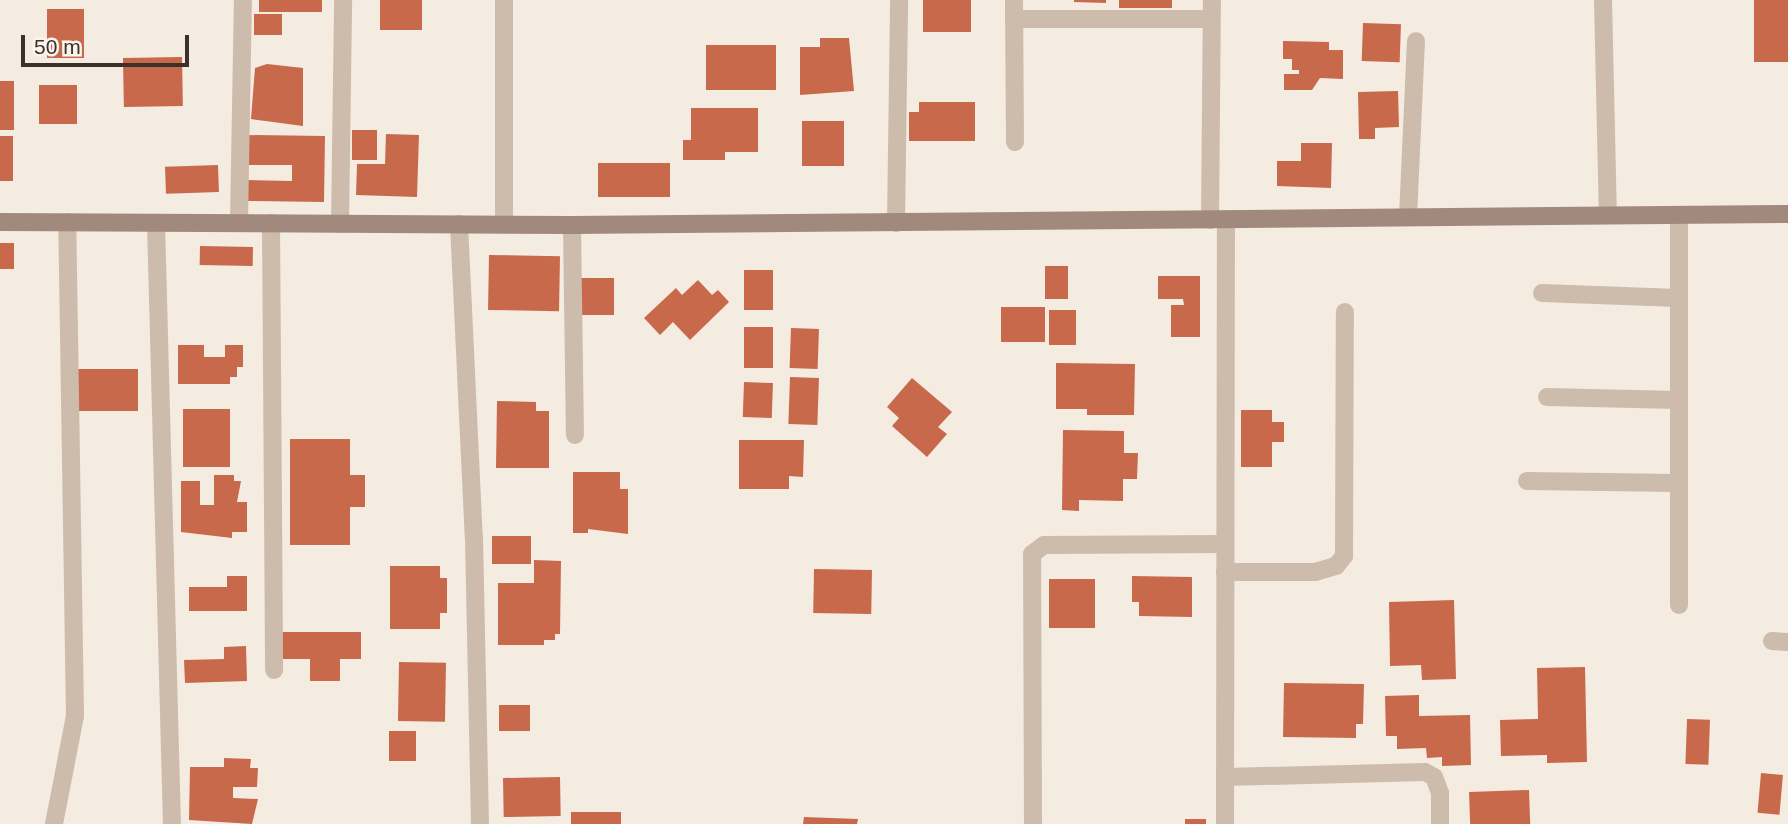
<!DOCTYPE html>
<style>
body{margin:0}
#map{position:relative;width:1788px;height:824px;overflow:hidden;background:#f4ebe1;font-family:Arial,sans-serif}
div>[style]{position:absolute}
.building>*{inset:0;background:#c8694b;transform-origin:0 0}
.minor>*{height:18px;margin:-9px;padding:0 9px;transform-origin:9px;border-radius:9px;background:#cdbbac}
.secondary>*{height:18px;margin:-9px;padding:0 9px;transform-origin:9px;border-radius:9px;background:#a18a7d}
span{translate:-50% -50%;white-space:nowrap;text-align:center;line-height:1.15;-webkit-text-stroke:6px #fbf5ee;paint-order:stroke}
.scale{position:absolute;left:21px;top:35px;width:168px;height:32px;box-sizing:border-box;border:4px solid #3b302b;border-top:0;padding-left:9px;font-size:21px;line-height:24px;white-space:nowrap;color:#3b302b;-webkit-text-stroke:5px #fbf5ee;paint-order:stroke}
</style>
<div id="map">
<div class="building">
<i style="left:259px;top:0;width:63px;height:12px"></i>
<i style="left:380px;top:0;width:42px;height:30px"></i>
<i style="left:923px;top:0;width:48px;height:32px"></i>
<i style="clip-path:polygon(1074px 0,1106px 0,1106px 3px,1074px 2px)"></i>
<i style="left:1119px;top:0;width:53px;height:8px"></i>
<i style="left:1754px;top:0;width:34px;height:62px"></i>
<i style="left:47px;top:9px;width:37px;height:49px"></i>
<i style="left:254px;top:14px;width:28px;height:21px"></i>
<i style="left:1363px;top:23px;width:38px;height:38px;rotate:2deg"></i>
<i style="clip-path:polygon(820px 38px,849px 38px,854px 91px,800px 95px,800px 47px,820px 47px)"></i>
<i style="clip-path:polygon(1283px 41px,1329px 42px,1329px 50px,1343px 50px,1343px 79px,1320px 78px,1312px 90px,1284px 90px,1284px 74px,1299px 74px,1299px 70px,1292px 70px,1292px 59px,1283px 59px)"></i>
<i style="left:706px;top:45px;width:70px;height:45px"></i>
<i style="left:182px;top:57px;width:49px;height:59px;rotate:89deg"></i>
<i style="clip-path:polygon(267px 64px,303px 68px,303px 126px,251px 119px,255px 68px)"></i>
<i style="left:0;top:81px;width:14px;height:49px"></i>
<i style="left:39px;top:85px;width:38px;height:39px"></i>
<i style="clip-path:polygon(1398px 91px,1399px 127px,1375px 128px,1375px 139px,1359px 139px,1358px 92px)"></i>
<i style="clip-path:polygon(919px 102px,975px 102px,975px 141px,909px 141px,909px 112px,919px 112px)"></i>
<i style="clip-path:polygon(691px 108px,758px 108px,758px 152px,725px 152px,725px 160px,683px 160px,683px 140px,691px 140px)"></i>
<i style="left:802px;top:121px;width:42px;height:45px"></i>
<i style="left:352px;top:130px;width:25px;height:30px"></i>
<i style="clip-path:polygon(386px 134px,419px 135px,417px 197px,356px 195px,357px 164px,385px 164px)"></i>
<i style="clip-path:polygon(245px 135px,325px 136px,324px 202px,247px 201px,247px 180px,292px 181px,292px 165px,245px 165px)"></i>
<i style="left:0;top:136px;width:13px;height:45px"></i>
<i style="clip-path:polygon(1301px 143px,1332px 143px,1331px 188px,1277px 186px,1277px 161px,1301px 161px)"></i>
<i style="left:598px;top:163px;width:72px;height:34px"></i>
<i style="left:218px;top:165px;width:27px;height:53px;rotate:88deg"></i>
<i style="left:0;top:243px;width:14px;height:26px"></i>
<i style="left:200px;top:246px;width:53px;height:19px;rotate:1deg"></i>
<i style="left:489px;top:255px;width:71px;height:55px;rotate:1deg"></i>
<i style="left:1045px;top:266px;width:23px;height:33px"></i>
<i style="left:744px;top:270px;width:29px;height:40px"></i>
<i style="clip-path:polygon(1158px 276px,1200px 276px,1200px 337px,1171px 337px,1171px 305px,1184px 305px,1183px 299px,1158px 299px)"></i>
<i style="left:581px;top:278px;width:33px;height:37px"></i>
<i style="clip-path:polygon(698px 280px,712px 295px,718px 290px,729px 302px,690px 340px,673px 322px,660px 335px,644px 318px,676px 288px,682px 295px)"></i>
<i style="left:1001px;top:307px;width:44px;height:35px"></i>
<i style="left:1049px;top:310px;width:27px;height:35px"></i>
<i style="left:744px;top:327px;width:29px;height:41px"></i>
<i style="left:791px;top:328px;width:28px;height:40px;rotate:2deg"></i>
<i style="clip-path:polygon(178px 345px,204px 345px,204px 357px,225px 357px,225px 345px,243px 345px,243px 367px,237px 367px,237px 377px,230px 377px,230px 384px,178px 384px)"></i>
<i style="clip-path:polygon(1056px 363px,1135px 364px,1134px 415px,1087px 415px,1087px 409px,1056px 409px)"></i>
<i style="left:73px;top:369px;width:65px;height:42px"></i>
<i style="left:790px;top:377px;width:29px;height:47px;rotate:2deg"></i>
<i style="clip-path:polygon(912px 378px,952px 412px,938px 427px,947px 434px,927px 457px,892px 426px,899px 418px,887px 407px)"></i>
<i style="left:744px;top:382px;width:29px;height:35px;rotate:2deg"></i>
<i style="clip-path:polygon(497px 401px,536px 402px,536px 411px,549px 411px,549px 468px,496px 468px)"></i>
<i style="left:183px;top:409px;width:47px;height:58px"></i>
<i style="clip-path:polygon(1241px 410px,1272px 410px,1272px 422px,1284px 422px,1284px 442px,1272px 442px,1272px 467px,1241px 467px)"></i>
<i style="clip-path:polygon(1063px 430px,1124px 431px,1124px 453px,1138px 453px,1137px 479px,1123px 479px,1123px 501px,1079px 500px,1079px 511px,1062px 510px)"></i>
<i style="clip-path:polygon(290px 439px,350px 439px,350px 475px,365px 475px,365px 507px,350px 507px,350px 545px,290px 545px)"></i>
<i style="clip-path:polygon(739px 440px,804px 440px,803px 477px,789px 476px,789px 489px,739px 489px)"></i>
<i style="clip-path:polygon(573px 472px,620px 472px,620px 489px,628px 489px,628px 534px,588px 529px,588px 533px,573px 533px)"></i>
<i style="clip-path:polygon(214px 475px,234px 475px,234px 481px,241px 481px,237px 502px,247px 502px,247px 532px,232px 532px,232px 538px,181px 532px,181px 481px,200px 481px,200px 505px,214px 505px)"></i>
<i style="left:492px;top:536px;width:39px;height:28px"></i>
<i style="clip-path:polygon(534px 560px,561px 561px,560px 634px,555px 634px,555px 640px,544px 640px,544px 645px,498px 645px,498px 583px,534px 583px)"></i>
<i style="clip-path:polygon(390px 566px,440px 566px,440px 578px,447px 578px,447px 613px,440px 613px,440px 629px,390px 629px)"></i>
<i style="left:814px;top:569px;width:58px;height:44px;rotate:1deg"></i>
<i style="clip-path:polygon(227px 576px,247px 576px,247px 611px,189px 611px,189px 587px,227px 587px)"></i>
<i style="clip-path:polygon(1132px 576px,1192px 577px,1192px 617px,1139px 616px,1139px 602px,1132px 602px)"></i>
<i style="left:1049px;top:579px;width:46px;height:49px"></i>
<i style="clip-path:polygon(1454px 600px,1456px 679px,1422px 680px,1421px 665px,1390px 666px,1389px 602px)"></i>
<i style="clip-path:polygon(282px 632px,361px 632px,361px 659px,340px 659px,340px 681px,310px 681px,310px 659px,282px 659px)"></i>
<i style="clip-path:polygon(246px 646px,247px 681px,185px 683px,184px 660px,224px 659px,224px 647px)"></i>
<i style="left:399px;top:662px;width:47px;height:59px;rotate:1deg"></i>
<i style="clip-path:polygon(1585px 667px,1587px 762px,1547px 763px,1547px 755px,1501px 756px,1500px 720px,1538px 719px,1537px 668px)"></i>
<i style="clip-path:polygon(1284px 683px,1364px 684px,1363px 724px,1356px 724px,1356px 738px,1283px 737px)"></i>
<i style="clip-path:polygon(1419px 695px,1419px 716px,1470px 715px,1471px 765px,1442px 766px,1442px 757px,1427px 758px,1426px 748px,1397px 749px,1397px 736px,1386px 736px,1385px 696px)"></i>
<i style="left:499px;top:705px;width:31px;height:26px"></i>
<i style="left:1687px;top:719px;width:23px;height:45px;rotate:2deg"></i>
<i style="left:389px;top:731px;width:27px;height:30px"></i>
<i style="clip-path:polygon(224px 758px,251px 759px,250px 768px,258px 768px,257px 787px,233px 787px,233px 798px,258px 799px,252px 824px,189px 820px,190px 767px,224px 767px)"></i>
<i style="left:1761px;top:773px;width:22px;height:40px;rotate:5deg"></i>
<i style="left:560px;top:777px;width:39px;height:57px;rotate:89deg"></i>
<i style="left:1529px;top:790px;width:34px;height:60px;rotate:88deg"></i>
<i style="left:621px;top:812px;width:12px;height:50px;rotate:90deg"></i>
<i style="clip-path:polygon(804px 817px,858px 819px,857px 824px,803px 824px)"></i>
<i style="left:1185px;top:819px;width:21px;height:5px"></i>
</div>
<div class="minor">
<i style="left:504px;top:0;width:224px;rotate:90deg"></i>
<i style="left:1014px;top:0;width:142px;rotate:89.6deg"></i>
<i style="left:1603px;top:0;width:214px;rotate:88.7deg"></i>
<i style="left:1014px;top:19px;width:197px"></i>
<i style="left:1679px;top:215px;width:390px;rotate:90deg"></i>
<i style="left:1408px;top:217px;width:176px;rotate:-87.4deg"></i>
<i style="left:1210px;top:220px;width:220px;rotate:-89.5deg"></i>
<i style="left:156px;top:223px;width:601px;rotate:88.48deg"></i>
<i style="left:239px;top:223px;width:223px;rotate:-89deg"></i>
<i style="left:271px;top:223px;width:447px;rotate:89.6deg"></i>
<i style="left:896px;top:223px;width:223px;rotate:-89.2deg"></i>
<i style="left:340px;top:224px;width:224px;rotate:-89.2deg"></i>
<i style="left:459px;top:224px;width:314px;rotate:87.3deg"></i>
<i style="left:474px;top:538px;width:286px;rotate:88.8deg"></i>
<i style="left:572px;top:225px;width:210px;rotate:89.2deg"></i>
<i style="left:1542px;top:293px;width:136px;rotate:2.1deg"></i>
<i style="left:1547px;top:397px;width:130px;rotate:1.3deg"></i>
<i style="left:1527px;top:481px;width:150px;rotate:0.8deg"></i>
<i style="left:1225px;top:572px;width:90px"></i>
<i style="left:1315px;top:572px;width:22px;rotate:-16deg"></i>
<i style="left:1336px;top:566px;width:13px;rotate:-51deg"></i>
<i style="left:1344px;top:556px;width:244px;rotate:-89.8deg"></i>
<i style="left:1772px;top:641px;width:16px;rotate:4deg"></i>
<i style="left:1225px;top:777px;width:200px;rotate:-1.4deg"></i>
<i style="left:1425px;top:772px;width:10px;rotate:29deg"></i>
<i style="left:1434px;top:777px;width:17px;rotate:69deg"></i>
<i style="left:1440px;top:793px;width:31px;rotate:90deg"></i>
<i style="left:54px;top:824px;width:110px;rotate:-79deg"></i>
<i style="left:75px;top:716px;width:494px;rotate:-90.9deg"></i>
<i style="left:1033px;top:824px;width:270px;rotate:-90.2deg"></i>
<i style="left:1032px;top:554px;width:15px;rotate:-37deg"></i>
<i style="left:1044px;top:545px;width:181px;rotate:-0.3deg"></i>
<i style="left:1225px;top:824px;width:604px;rotate:-89.91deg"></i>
</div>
<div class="secondary">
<i style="left:0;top:222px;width:572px;rotate:0.3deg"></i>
<i style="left:572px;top:225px;width:1216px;rotate:-0.52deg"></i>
</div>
<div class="scale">50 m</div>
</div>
